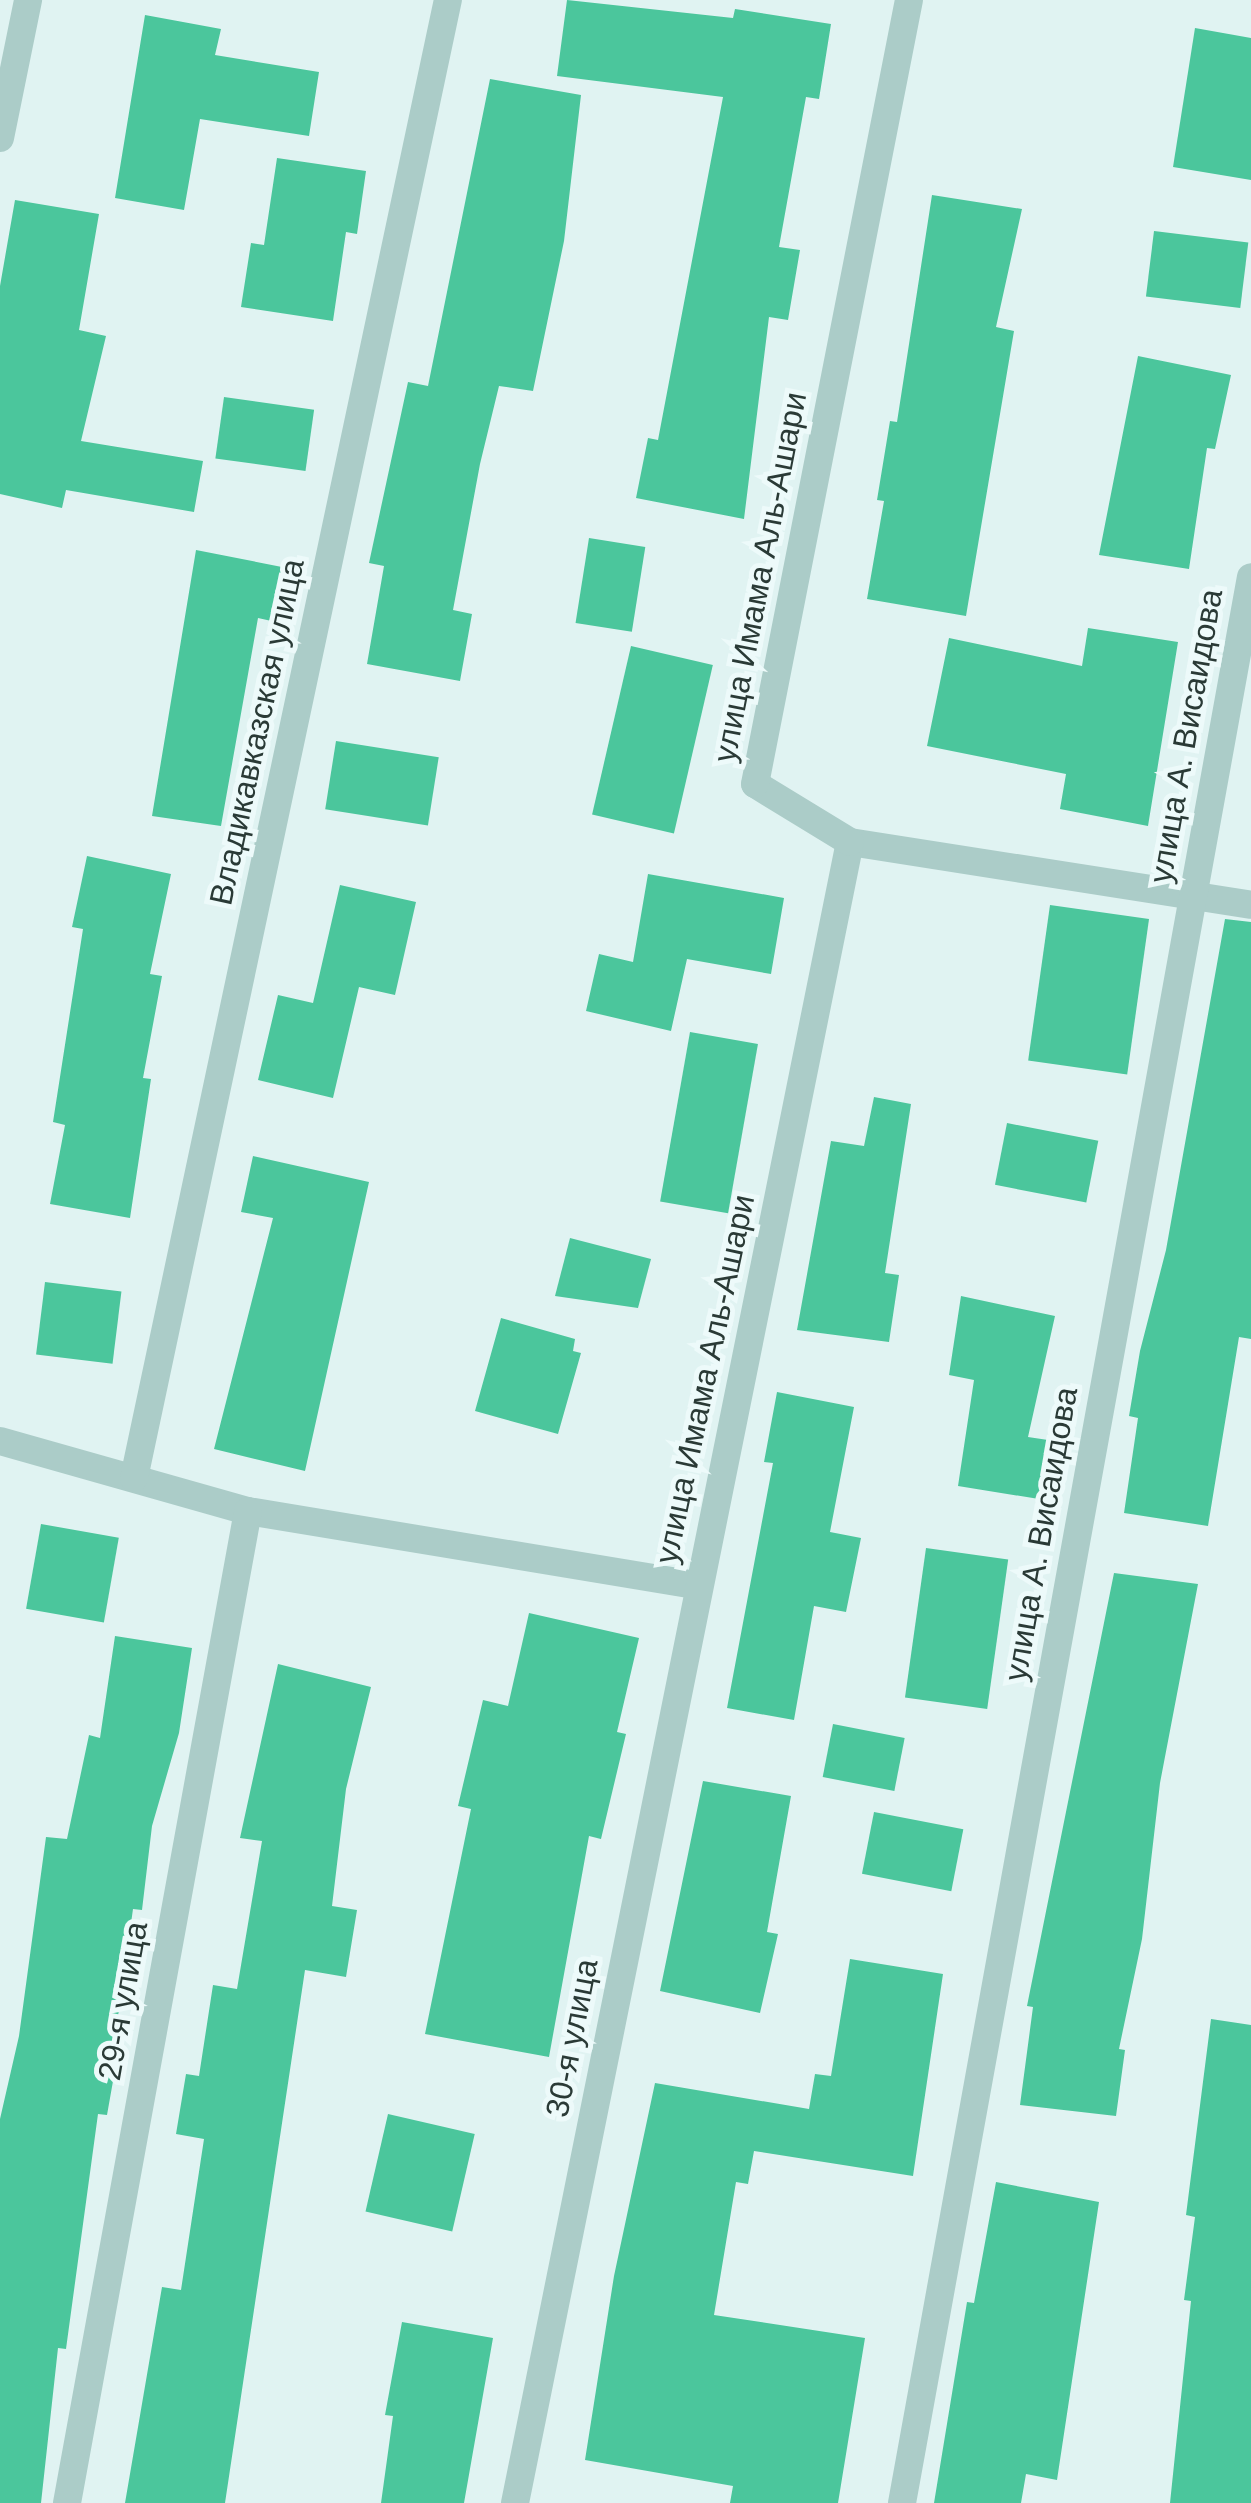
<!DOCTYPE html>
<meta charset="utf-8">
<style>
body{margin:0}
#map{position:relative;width:1251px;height:2503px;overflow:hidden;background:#e0f3f2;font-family:Arial,sans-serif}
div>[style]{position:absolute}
.building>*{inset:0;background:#4bc69c;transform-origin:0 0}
.minor>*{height:28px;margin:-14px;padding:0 14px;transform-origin:14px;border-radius:14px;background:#abccc8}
span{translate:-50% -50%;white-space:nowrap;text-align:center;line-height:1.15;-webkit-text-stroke:10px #edfafa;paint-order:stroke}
.street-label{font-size:32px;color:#2a3a36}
</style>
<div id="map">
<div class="building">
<i style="clip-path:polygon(567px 0,733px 18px,735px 9px,831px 24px,819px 99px,806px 97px,779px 247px,800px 250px,788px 320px,769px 317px,744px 519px,636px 498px,648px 438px,658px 440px,723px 97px,557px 76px)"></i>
<i style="clip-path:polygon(145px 15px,221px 29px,215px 55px,319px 72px,309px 136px,200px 119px,184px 210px,115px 198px)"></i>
<i style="clip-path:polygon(1195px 28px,1251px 38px,1251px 180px,1173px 167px)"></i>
<i style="clip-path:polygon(490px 79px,581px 95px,564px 241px,533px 391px,499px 386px,480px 464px,453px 610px,472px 614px,460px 681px,367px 664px,384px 566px,369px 563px,408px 382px,428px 386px)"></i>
<i style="clip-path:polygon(277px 158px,366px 171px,357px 234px,346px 232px,333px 321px,241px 307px,251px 243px,264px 245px)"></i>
<i style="clip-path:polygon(932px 195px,1022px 209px,996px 327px,1014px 331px,966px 616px,867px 599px,884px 501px,877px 500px,890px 421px,897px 422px)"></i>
<i style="clip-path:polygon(15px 200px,99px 214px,79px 330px,106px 336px,81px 441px,203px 461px,194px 512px,66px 490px,62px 508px,0 494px,0 286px)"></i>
<i style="left:1154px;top:231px;width:95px;height:66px;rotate:7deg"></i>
<i style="clip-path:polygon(1138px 356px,1231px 375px,1215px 449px,1207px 448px,1189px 569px,1099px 555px)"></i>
<i style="left:224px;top:397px;width:91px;height:62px;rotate:8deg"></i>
<i style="left:589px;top:538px;width:57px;height:86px;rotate:9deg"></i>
<i style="clip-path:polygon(196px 550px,287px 568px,276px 622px,258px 618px,221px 826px,152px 816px)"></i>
<i style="clip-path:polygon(1088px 628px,1178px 642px,1148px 826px,1060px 809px,1066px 774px,927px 746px,949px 638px,1082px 666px)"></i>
<i style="left:631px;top:646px;width:84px;height:173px;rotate:13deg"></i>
<i style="left:336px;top:741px;width:104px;height:69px;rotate:9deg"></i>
<i style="clip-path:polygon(87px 856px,171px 874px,150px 974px,162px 976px,143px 1078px,151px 1079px,130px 1218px,50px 1204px,65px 1125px,53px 1122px,83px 929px,72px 927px)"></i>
<i style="clip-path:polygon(648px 874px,784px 898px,771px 974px,687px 959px,671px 1031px,586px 1011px,599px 954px,633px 962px)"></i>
<i style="clip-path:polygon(340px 885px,416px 902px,395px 995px,359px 987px,333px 1098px,258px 1080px,278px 995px,313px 1003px)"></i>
<i style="left:1050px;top:905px;width:100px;height:157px;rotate:8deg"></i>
<i style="clip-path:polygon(1225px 919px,1251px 922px,1251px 1339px,1239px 1337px,1208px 1526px,1124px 1513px,1138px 1418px,1129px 1416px,1140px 1351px,1166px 1250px)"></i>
<i style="left:690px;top:1032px;width:69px;height:172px;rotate:10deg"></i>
<i style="clip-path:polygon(874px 1097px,911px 1104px,885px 1273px,899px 1275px,889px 1342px,797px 1330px,831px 1141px,864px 1146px)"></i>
<i style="left:1007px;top:1123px;width:93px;height:63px;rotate:11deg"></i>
<i style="clip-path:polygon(253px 1156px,369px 1182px,305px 1471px,214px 1449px,273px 1218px,241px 1212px)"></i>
<i style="clip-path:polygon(570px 1238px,651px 1259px,638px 1308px,555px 1296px)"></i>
<i style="left:45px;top:1282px;width:77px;height:73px;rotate:7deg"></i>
<i style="clip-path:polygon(961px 1296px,1055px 1316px,1028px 1437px,1048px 1440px,1039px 1499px,958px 1486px,974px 1380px,949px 1375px)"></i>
<i style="clip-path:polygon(501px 1318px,575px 1339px,573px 1351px,581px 1353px,558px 1434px,475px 1411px)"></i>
<i style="clip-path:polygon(777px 1392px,854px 1407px,830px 1532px,861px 1538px,846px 1612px,814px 1606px,794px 1720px,727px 1708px,773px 1463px,764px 1462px)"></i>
<i style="left:41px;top:1524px;width:79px;height:86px;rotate:10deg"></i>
<i style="left:926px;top:1548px;width:83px;height:151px;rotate:8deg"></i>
<i style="clip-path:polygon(1114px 1573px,1198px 1584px,1160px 1783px,1142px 1939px,1119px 2049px,1125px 2050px,1116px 2116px,1020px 2105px,1033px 2007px,1027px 2006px)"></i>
<i style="clip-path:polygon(529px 1613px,639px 1638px,617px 1732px,626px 1734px,601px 1839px,589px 1836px,549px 2057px,425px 2034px,471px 1809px,458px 1806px,483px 1700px,508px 1706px)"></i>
<i style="clip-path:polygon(115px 1636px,192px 1648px,179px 1733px,152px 1826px,142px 1910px,133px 1909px,113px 2052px,118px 2053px,107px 2115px,98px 2114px,66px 2349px,58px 2348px,41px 2503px,0 2503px,0 2119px,19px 2036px,46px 1837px,67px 1839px,89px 1735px,100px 1738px)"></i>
<i style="clip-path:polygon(278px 1664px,371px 1687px,346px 1789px,332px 1906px,357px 1910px,346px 1977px,305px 1970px,225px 2503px,125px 2503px,162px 2287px,181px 2290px,204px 2139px,176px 2134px,186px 2074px,199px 2076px,213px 1985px,237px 1989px,262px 1841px,240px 1838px)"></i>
<i style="left:833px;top:1724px;width:73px;height:54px;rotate:11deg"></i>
<i style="clip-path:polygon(703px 1781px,791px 1796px,767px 1932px,778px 1934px,760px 2013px,660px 1991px)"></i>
<i style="left:874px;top:1812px;width:91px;height:63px;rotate:11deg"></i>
<i style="clip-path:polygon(850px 1959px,943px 1974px,913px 2176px,754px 2151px,748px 2184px,736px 2182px,714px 2315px,865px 2338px,838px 2503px,730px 2503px,733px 2486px,585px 2460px,614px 2276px,655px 2083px,809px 2109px,815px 2074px,831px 2076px)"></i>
<i style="clip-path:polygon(1211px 2019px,1251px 2025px,1251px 2503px,1170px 2503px,1191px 2301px,1184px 2300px,1195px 2217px,1186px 2215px)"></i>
<i style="left:388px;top:2114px;width:89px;height:100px;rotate:13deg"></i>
<i style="clip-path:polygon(996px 2182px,1099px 2202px,1057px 2480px,1026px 2474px,1021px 2503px,934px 2503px,967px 2302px,974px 2303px)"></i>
<i style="clip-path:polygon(402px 2322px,493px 2338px,464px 2503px,381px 2503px,393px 2416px,385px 2415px)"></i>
</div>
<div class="minor">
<i style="left:0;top:138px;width:141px;rotate:-78.5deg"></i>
<i style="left:850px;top:842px;width:406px;rotate:8.9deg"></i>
<i style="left:0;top:1441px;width:258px;rotate:15.8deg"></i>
<i style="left:248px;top:1511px;width:457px;rotate:9.4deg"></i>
<i style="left:134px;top:1478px;width:1511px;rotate:-78.01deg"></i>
<i style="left:67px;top:2503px;width:1008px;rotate:-79.66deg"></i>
<i style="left:515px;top:2503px;width:1694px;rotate:-78.6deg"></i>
<i style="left:850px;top:842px;width:111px;rotate:-148.6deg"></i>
<i style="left:755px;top:784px;width:799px;rotate:-78.89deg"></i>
<i style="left:902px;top:2503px;width:1957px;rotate:-79.73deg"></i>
</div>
<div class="street-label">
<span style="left:760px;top:577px;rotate:-79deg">улица Имама Аль-Ашари</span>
<span style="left:257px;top:732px;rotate:-78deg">Владикавказская улица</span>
<span style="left:1186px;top:736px;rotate:-80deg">улица А. Висаидова</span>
<span style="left:705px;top:1379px;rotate:-78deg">улица Имама Аль-Ашари</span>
<span style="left:1041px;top:1534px;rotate:-80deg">улица А. Висаидова</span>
<span style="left:123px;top:2001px;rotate:-80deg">29-я улица</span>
<span style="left:572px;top:2038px;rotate:-79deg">30-я улица</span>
</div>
</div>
